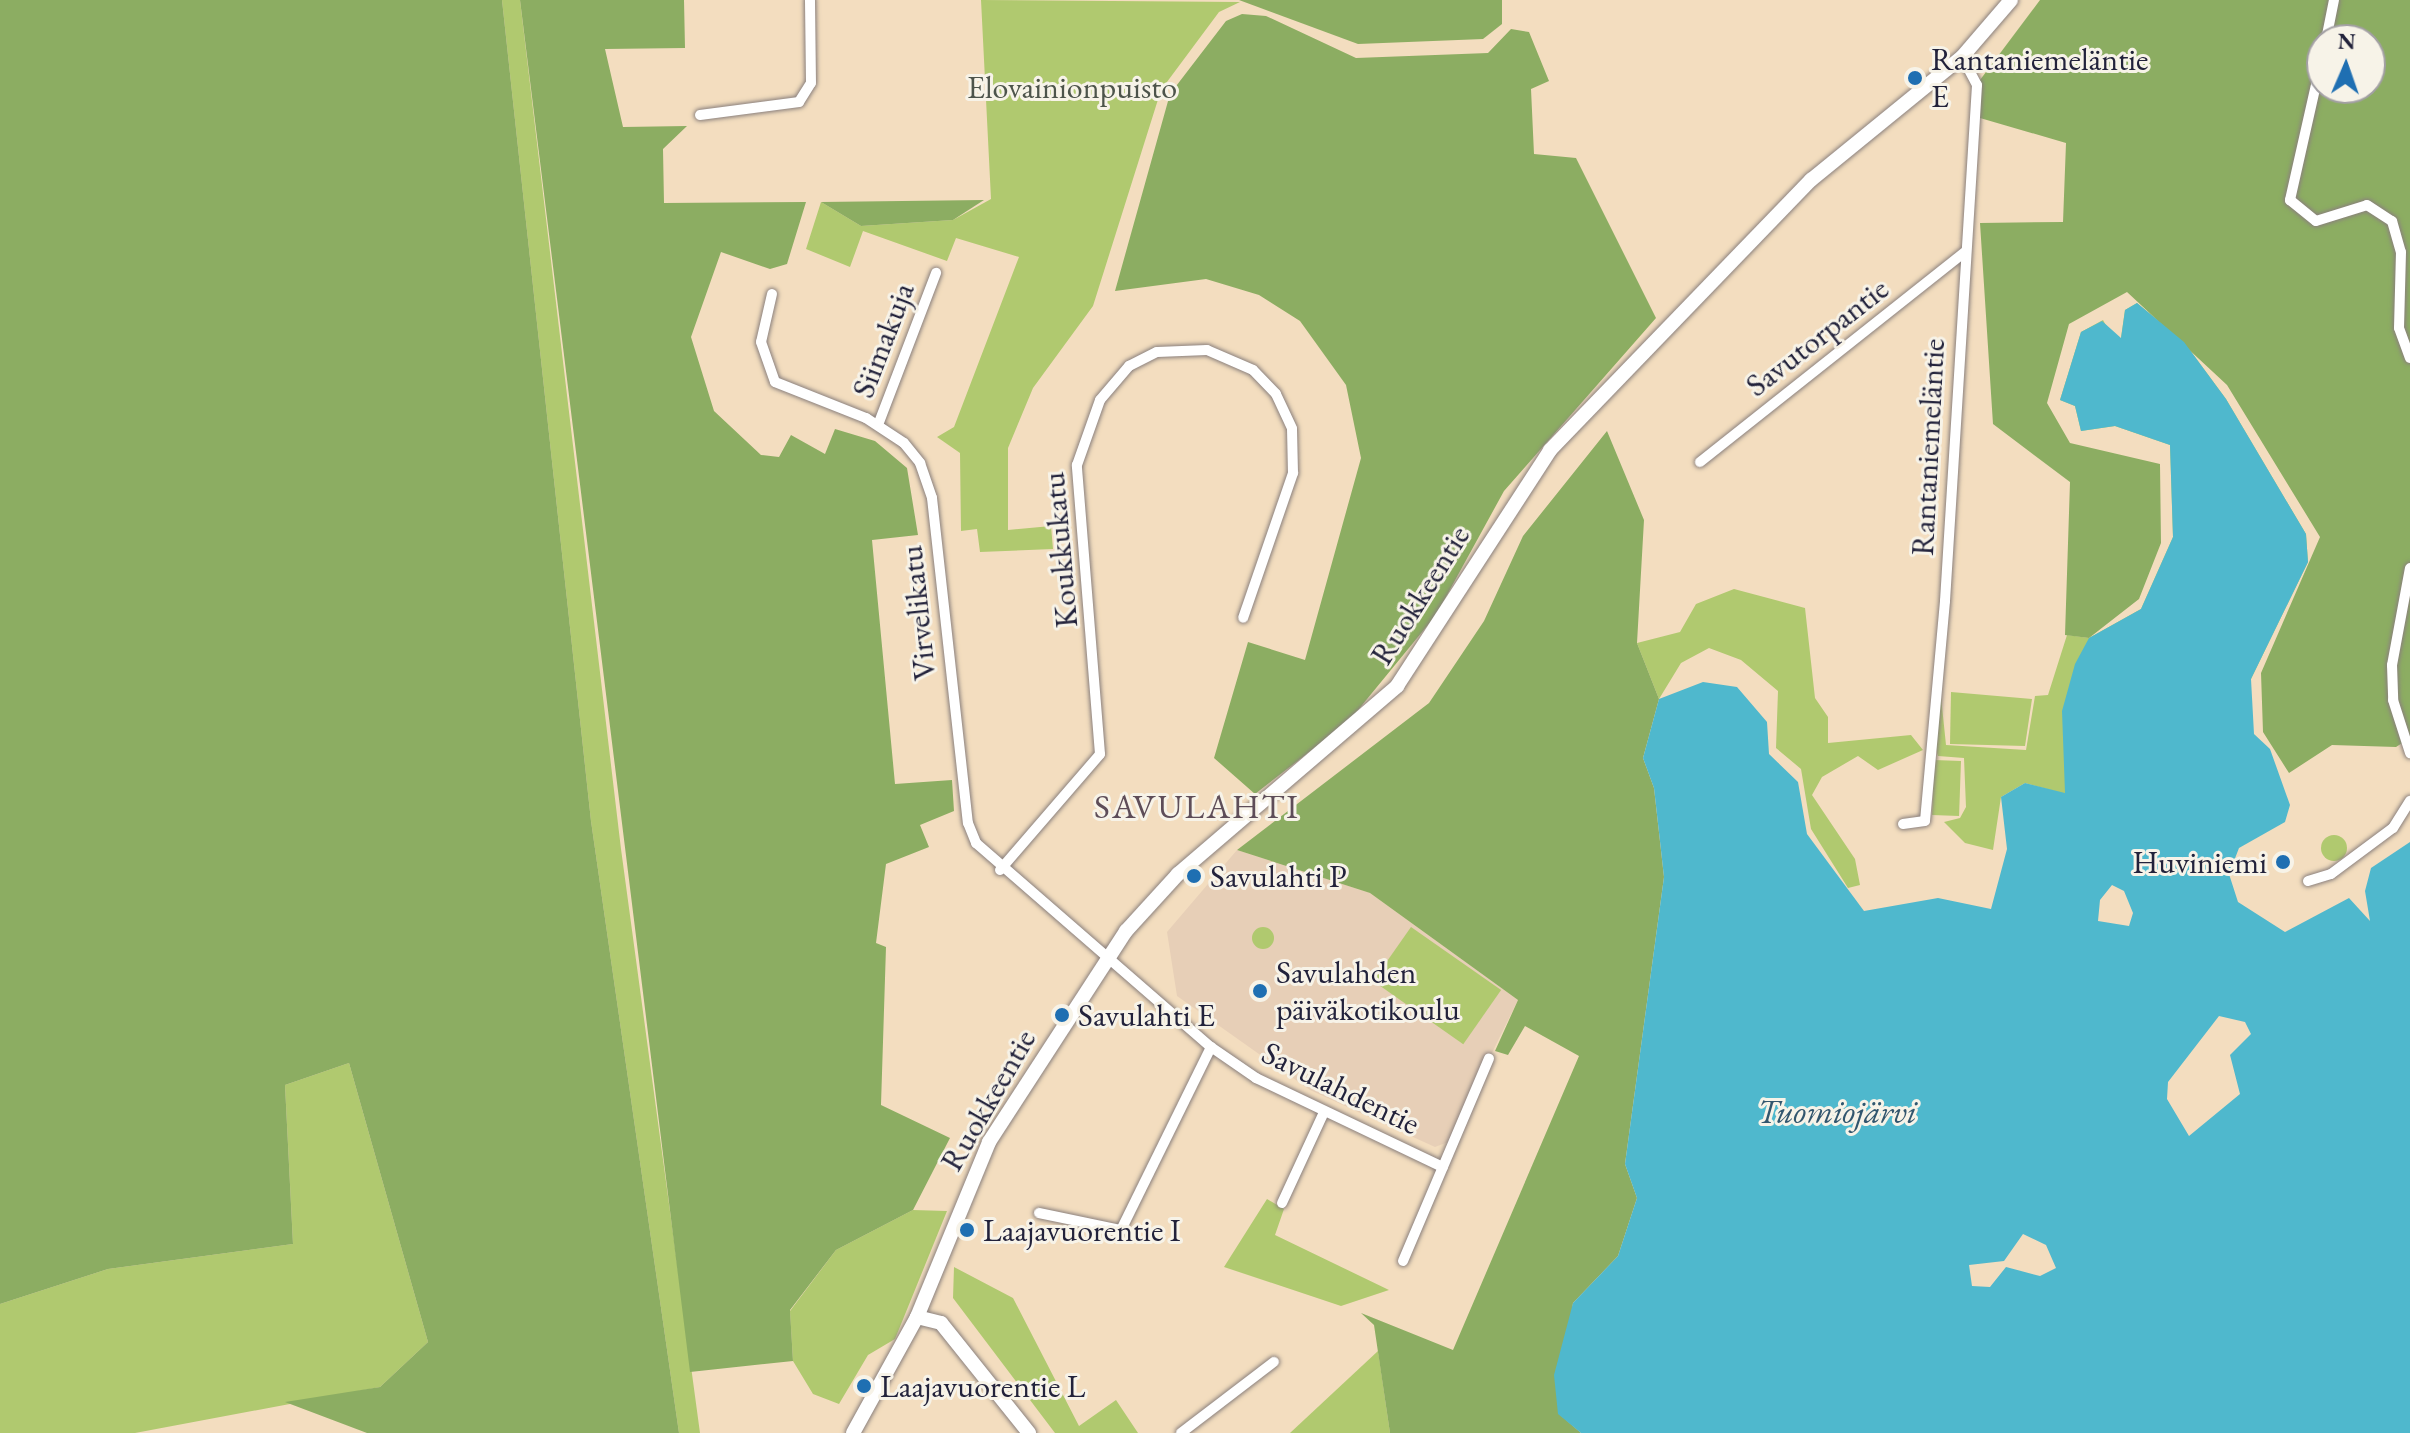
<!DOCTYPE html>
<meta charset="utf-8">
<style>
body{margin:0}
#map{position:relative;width:2410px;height:1433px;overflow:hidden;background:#f3ddbf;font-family:"EB Garamond",serif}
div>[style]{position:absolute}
.built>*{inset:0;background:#e7cfb7}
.green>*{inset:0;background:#b0c96f;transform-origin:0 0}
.round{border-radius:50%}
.forest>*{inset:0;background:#8cad62}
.water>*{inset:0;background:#4fb8cd}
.roads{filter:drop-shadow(0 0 2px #8a807d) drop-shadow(0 0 2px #8a807d)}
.street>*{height:10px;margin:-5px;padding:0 5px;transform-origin:5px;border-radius:5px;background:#fff}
.secondary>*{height:14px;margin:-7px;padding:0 7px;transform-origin:7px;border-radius:7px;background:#fff}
.dots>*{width:22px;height:22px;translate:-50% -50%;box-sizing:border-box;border:4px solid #f7f3e8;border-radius:50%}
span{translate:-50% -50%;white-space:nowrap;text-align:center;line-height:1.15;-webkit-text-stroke:6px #f7f3e8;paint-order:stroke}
.poi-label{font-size:32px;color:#22223b}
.left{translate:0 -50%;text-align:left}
.right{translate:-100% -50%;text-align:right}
.park-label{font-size:32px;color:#4d544b}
.street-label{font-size:32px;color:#22223b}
.neighbourhood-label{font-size:34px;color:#5e4d58;letter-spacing:2px}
.water-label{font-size:34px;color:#32566e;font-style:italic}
.north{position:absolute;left:2306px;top:24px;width:80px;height:80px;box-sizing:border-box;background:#f7f3e8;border:2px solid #a29fa3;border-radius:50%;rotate:2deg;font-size:22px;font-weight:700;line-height:32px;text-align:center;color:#22223b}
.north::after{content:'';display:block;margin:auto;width:28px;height:36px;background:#1f6fb2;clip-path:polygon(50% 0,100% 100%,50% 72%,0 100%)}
</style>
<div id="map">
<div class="built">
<i style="clip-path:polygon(1237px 850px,1370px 893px,1518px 1000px,1448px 1142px,1435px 1147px,1310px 1090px,1177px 996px,1167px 932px)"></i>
</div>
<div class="green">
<i style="clip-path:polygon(502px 0,520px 0,621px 849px,700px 1433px,679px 1433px,591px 821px)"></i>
<i style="clip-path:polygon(981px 0,1240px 2px,1219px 12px,1161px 90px,1093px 306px,1033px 388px,1008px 448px,1008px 530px,1051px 526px,1053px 549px,980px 552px,977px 529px,961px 531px,960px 453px,937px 437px,954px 427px,1019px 257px,956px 238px,947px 261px,863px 231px,850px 267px,806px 249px,821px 202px,861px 226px,953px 220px,991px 199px)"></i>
<i style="clip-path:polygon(2137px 303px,2184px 342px,2226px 399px,2306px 534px,2308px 562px,2251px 679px,2065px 794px,2025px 783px,2001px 797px,1993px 850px,1965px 843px,1944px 822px,1960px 818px,1966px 807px,1964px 758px,1938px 756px,1935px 747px,1941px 697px,1946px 745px,2026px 750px,2035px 696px,2048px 695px,2067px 635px,2089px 638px,2141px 609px,2173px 537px,2170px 445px,2115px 426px,2081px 431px,2075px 406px,2060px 400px,2081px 332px,2103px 320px,2113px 338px,2121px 338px,2125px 310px)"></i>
<i style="clip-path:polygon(1734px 589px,1805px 608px,1815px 698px,1828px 717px,1828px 743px,1911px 735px,1923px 750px,1878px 770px,1858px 756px,1822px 777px,1812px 795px,1855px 859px,1860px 885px,1848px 888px,1811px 829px,1801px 769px,1776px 748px,1778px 691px,1741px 660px,1709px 648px,1681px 663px,1659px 699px,1637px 643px,1680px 632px,1696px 604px)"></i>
<i style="clip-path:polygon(1951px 692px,2032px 699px,2025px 746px,1950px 744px)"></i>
<i style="left:1934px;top:760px;width:27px;height:55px;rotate:2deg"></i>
<i class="round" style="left:2321px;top:835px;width:26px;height:26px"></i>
<i class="round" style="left:1252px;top:927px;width:22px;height:22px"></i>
<i style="left:1411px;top:927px;width:110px;height:66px;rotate:35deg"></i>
<i style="clip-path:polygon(349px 1063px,428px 1342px,380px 1387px,135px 1433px,0 1433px,0 1304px,108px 1269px,293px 1244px,285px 1085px)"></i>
<i style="clip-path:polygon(1267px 1199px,1284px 1209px,1275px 1235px,1389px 1290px,1341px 1306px,1224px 1267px)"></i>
<i style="clip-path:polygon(913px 1210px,947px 1211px,895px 1339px,868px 1355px,839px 1404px,813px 1394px,793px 1361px,790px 1311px,836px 1250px)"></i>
<i style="clip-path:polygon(954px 1267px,1013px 1298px,1079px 1426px,1116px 1400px,1138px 1433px,1055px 1433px,953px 1298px)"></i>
<i style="clip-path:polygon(1378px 1351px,1390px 1433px,1290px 1433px)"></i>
</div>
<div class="forest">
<i style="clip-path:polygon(0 0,502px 0,591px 821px,679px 1433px,367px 1433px,285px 1402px,380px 1387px,428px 1342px,349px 1063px,285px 1085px,293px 1244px,108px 1269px,0 1304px)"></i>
<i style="clip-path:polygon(520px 0,684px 0,685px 48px,605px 49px,623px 127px,687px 126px,663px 149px,664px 203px,806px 202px,787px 264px,770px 269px,721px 252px,691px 337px,714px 411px,761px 455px,779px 457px,791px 435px,825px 454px,835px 429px,875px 441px,907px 468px,918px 535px,872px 540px,895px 784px,952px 780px,954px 811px,920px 825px,929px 847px,886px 864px,876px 943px,886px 947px,881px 1105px,950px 1138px,913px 1210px,836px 1250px,790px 1310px,793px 1361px,690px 1372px)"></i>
<i style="clip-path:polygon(1239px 0,1502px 0,1502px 24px,1483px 39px,1358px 44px)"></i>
<i style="clip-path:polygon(evenodd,2040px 0,2410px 0,2410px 738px,2396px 747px,2332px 745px,2289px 773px,2263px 732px,2261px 673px,2320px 537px,2227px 385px,2127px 292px,2069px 324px,2047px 403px,2070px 443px,2160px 464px,2161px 543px,2139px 599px,2089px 638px,2065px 635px,2070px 482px,1993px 424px,1980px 223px,2063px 222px,2066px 143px,1980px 118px,1980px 80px,2040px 0,2322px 40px,2370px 40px,2370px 88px,2322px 88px,2322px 40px)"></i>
<i style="clip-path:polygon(1242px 14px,1266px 16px,1356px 58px,1488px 53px,1511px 29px,1529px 32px,1549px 81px,1531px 89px,1534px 154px,1576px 158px,1656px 318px,1504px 491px,1436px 615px,1349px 721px,1255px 794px,1214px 758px,1248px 642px,1305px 660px,1361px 458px,1346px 385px,1300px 321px,1259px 295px,1206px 279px,1115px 291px,1170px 94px,1226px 21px)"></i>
<i style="clip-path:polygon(984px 200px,953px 220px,861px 226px,821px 202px)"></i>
<i style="clip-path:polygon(1607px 431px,1644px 520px,1637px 643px,1659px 699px,1643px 758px,1654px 788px,1664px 877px,1625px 1164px,1637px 1198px,1618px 1256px,1573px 1303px,1558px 1413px,1581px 1433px,1390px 1433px,1374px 1325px,1361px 1313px,1453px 1350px,1579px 1056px,1525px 1026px,1508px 1055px,1495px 1051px,1518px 1000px,1370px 893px,1237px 850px,1429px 703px,1484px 621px,1523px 536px)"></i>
</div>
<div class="water">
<i style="clip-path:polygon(evenodd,2137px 303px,2184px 342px,2226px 399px,2306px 534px,2308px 562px,2251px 679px,2254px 734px,2270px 749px,2290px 805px,2285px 822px,2239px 848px,2229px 874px,2238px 902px,2285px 932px,2349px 898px,2370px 921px,2365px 891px,2371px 868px,2410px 842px,2410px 1433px,1581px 1433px,1558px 1414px,1554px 1375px,1573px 1303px,1618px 1256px,1637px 1198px,1625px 1164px,1664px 877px,1654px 788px,1643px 758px,1659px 699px,1703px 682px,1737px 687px,1767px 722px,1769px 754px,1798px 782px,1807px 834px,1864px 911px,1938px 898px,1991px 909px,2007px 849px,2001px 797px,2025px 783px,2065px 793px,2062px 711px,2075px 664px,2089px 638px,2141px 609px,2173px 537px,2170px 445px,2115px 426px,2081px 431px,2075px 406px,2060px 400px,2081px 332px,2102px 321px,2121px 338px,2125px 310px,2137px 303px,2112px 885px,2124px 891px,2133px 913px,2129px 926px,2098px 921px,2100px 900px,2112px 885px,2137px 303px,2219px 1016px,2245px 1022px,2251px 1034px,2230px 1055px,2240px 1094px,2189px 1136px,2167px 1099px,2168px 1082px,2219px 1016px,2137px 303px,2023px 1234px,2046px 1245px,2056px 1268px,2040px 1276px,2006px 1267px,1990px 1287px,1972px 1286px,1969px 1265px,2004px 1261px,2023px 1234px)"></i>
</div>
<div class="roads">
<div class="street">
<i style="left:2326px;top:40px;width:41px;rotate:-78.7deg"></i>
<i style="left:2322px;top:58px;width:146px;rotate:102.7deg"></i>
<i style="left:2290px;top:200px;width:33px;rotate:39deg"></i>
<i style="left:2316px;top:221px;width:53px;rotate:-17.4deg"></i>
<i style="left:2367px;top:205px;width:30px;rotate:33deg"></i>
<i style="left:2392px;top:221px;width:32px;rotate:74deg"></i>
<i style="left:2401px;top:252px;width:76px;rotate:91.5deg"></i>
<i style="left:2399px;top:328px;width:32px;rotate:70deg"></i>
<i style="left:700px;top:115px;width:100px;rotate:-7.5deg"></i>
<i style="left:799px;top:102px;width:22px;rotate:-58deg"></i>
<i style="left:811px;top:83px;width:83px;rotate:-90.7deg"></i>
<i style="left:772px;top:294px;width:49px;rotate:102.9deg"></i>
<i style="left:761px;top:342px;width:42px;rotate:70.7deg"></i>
<i style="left:775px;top:382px;width:98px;rotate:21.6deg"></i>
<i style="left:866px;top:418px;width:45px;rotate:33.3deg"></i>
<i style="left:904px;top:443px;width:26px;rotate:51deg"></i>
<i style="left:920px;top:463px;width:37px;rotate:71deg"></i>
<i style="left:932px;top:498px;width:327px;rotate:83.7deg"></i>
<i style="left:968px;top:823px;width:22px;rotate:68deg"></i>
<i style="left:976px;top:843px;width:311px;rotate:41deg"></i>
<i style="left:1211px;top:1047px;width:55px;rotate:34.6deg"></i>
<i style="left:1256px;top:1078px;width:207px;rotate:25.5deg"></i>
<i style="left:878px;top:425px;width:163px;rotate:-69.1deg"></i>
<i style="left:1700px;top:462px;width:338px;rotate:-38.4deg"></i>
<i style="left:2410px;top:568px;width:99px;rotate:100.5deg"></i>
<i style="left:2392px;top:665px;width:35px;rotate:88deg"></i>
<i style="left:2393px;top:700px;width:56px;rotate:72.2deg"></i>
<i style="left:1903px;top:824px;width:22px;rotate:-8deg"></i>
<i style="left:1925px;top:821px;width:221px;rotate:-84.8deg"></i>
<i style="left:1945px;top:601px;width:517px;rotate:-86.45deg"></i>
<i style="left:1977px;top:85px;width:32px;rotate:-118deg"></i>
<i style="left:1000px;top:870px;width:153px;rotate:-49.2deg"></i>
<i style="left:1100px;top:754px;width:290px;rotate:-94.6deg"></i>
<i style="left:1077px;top:465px;width:69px;rotate:-70.5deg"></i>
<i style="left:1100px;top:400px;width:45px;rotate:-49.5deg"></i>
<i style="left:1129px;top:366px;width:31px;rotate:-27deg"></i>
<i style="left:1157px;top:352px;width:50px;rotate:-2.3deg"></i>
<i style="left:1207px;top:350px;width:50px;rotate:23.5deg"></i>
<i style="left:1253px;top:370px;width:33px;rotate:46deg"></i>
<i style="left:1276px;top:394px;width:38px;rotate:65deg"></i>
<i style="left:1292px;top:429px;width:44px;rotate:88.7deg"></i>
<i style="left:1293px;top:473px;width:153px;rotate:109deg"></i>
<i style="left:2308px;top:881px;width:24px;rotate:-17deg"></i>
<i style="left:2331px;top:874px;width:77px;rotate:-36.6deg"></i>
<i style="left:2393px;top:828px;width:32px;rotate:-58deg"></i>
<i style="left:1282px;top:1203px;width:100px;rotate:-65.2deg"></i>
<i style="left:1039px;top:1213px;width:84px;rotate:11.7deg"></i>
<i style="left:1121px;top:1230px;width:204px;rotate:-63.8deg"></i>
<i style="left:1403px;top:1261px;width:220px;rotate:-67deg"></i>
<i style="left:1181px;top:1433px;width:117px;rotate:-37.4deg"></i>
</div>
<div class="secondary">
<i style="left:917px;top:1317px;width:25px;rotate:14deg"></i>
<i style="left:941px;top:1323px;width:141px;rotate:51.3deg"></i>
<i style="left:853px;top:1433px;width:132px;rotate:-61.1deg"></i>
<i style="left:917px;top:1317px;width:189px;rotate:-67.6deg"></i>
<i style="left:989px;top:1142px;width:252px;rotate:-57deg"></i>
<i style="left:1126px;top:931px;width:77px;rotate:-47.6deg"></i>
<i style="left:1178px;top:874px;width:289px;rotate:-40.6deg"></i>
<i style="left:1397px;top:686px;width:281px;rotate:-57deg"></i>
<i style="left:1550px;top:450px;width:376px;rotate:-46deg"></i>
<i style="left:1811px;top:180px;width:195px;rotate:-39.2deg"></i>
<i style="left:1962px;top:57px;width:75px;rotate:-49.3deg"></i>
</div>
</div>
<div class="dots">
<i style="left:1915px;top:78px;background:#1f6fb2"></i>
<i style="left:2283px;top:862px;background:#1f6fb2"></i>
<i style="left:1194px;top:876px;background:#1f6fb2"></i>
<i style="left:1260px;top:991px;background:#1f6fb2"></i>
<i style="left:1062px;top:1015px;background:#1f6fb2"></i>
<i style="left:967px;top:1230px;background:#1f6fb2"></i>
<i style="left:864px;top:1386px;background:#1f6fb2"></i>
</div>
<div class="poi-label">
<span class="left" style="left:1931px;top:78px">Rantaniemeläntie<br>E</span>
<span class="right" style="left:2267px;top:862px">Huviniemi</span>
<span class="left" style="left:1210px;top:876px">Savulahti P</span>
<span class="left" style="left:1276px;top:991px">Savulahden<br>päiväkotikoulu</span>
<span class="left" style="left:1078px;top:1015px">Savulahti E</span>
<span class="left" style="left:983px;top:1230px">Laajavuorentie I</span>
<span class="left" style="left:880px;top:1386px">Laajavuorentie L</span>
</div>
<div class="park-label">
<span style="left:1072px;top:87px">Elovainionpuisto</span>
</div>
<div class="street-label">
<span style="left:1817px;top:337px;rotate:-38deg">Savutorpantie</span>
<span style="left:883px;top:340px;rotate:-69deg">Siimakuja</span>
<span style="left:1928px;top:447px;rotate:-87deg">Rantaniemeläntie</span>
<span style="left:1060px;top:550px;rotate:-95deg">Koukkukatu</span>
<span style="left:1420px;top:595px;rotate:-58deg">Ruokkeentie</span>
<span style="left:918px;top:613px;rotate:-96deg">Virvelikatu</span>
<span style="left:1341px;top:1088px;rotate:26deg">Savulahdentie</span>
<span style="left:988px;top:1100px;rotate:-60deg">Ruokkeentie</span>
</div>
<div class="neighbourhood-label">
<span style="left:1197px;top:807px">SAVULAHTI</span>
</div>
<div class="water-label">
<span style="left:1837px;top:1112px">Tuomiojärvi</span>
</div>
<div class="north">N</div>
</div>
